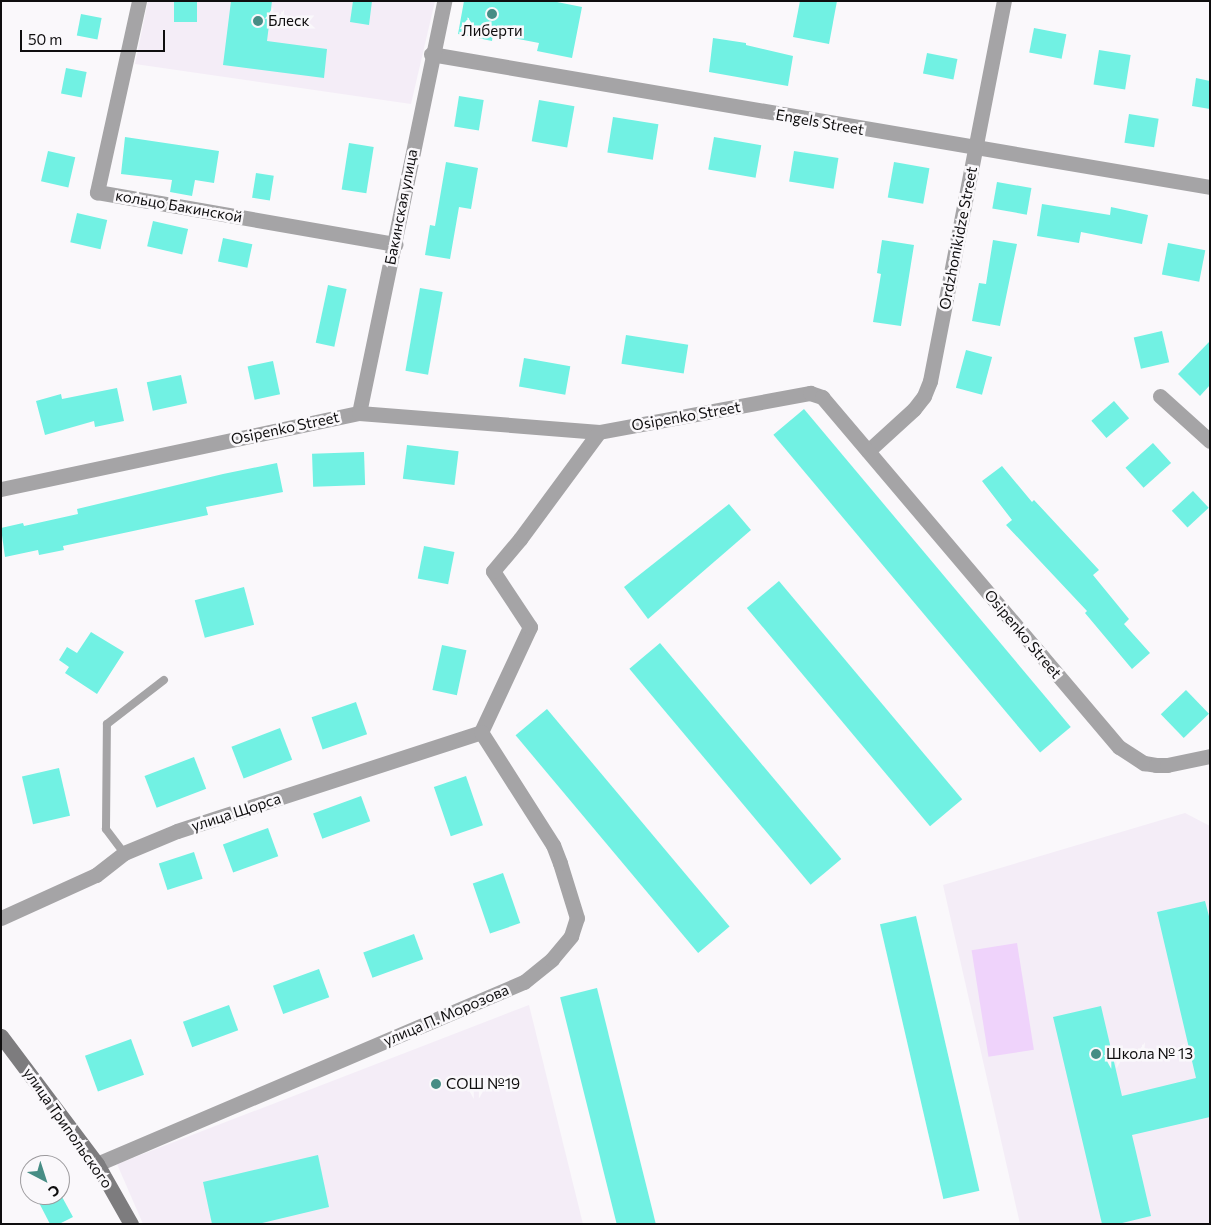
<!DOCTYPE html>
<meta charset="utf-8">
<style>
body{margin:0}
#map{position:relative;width:1211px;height:1225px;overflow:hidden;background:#faf8fb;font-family:Commissioner,sans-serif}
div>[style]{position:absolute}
.built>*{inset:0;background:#f4edf7}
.green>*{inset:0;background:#efd3fb;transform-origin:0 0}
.building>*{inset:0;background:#71f1e3;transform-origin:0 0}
.lane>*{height:8px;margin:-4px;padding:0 4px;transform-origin:4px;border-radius:4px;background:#a5a4a6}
.street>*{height:15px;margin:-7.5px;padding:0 7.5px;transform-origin:7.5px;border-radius:7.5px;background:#a5a4a6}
.secondary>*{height:15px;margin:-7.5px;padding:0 7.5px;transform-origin:7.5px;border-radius:7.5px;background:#7d7c7e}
.dots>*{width:14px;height:14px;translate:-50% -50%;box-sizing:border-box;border:2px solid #faf8fb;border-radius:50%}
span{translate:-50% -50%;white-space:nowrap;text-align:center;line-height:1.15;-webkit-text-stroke:5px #faf8fb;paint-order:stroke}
.poi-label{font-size:15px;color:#0f0e0f}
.left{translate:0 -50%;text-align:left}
.street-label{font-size:15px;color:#0f0e0f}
.frame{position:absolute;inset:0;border:2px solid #0f0e0f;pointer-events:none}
.north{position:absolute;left:20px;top:1155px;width:50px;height:50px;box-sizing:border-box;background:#faf8fb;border:1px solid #9c9a9d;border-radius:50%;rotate:140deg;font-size:14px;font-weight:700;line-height:20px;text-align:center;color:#0f0e0f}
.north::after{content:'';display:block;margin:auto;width:18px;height:22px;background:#478d85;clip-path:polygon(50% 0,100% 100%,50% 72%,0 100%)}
.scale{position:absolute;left:20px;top:30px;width:145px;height:22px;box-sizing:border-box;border:2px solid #0f0e0f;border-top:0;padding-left:6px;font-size:15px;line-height:18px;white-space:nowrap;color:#0f0e0f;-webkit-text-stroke:4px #faf8fb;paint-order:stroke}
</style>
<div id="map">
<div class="built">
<i style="clip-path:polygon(148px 1px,435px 1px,411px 104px,135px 64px)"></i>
<i style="clip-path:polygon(1185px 813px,1210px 826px,1210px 1224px,1020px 1224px,943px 885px)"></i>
<i style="clip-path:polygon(529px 1005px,583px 1224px,143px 1224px,117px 1164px)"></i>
</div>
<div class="green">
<i style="left:1017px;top:943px;width:108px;height:46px;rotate:81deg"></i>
</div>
<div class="building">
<i style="left:174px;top:1px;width:23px;height:21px"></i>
<i style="clip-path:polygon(231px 1px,272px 1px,267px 41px,327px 49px,324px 78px,223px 65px)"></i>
<i style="clip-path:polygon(353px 1px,372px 1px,369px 25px,350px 22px)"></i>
<i style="clip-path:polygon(464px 1px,552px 1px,582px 7px,572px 58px,537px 51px,539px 43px,493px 34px,492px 41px,458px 34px)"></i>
<i style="clip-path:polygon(800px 1px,837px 1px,829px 44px,793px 37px)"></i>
<i style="left:81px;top:14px;width:21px;height:22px;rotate:11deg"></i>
<i style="left:1034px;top:28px;width:33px;height:25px;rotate:11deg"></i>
<i style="clip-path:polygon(713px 38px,746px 43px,746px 45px,793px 56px,788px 86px,709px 72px)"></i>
<i style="left:1099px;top:50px;width:32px;height:35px;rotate:9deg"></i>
<i style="left:927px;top:53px;width:31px;height:21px;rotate:11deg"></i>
<i style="left:66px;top:68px;width:21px;height:26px;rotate:11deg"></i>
<i style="clip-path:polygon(1196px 78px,1210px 81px,1210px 109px,1192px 106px)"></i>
<i style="left:459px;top:96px;width:25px;height:31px;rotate:9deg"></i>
<i style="left:539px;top:100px;width:36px;height:42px;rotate:10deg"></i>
<i style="left:1129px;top:114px;width:30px;height:29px;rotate:9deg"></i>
<i style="left:613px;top:117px;width:46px;height:36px;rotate:9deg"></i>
<i style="clip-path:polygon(125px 137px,219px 151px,214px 183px,195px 180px,192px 196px,170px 192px,172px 180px,121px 174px)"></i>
<i style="left:714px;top:137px;width:48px;height:33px;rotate:10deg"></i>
<i style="left:349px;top:143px;width:25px;height:47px;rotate:9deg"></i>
<i style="left:48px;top:151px;width:28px;height:31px;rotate:13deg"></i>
<i style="left:794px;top:151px;width:45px;height:31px;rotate:9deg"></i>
<i style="clip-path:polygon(446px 162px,478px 168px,471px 209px,459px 207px,450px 259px,425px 255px,430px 225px,435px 226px)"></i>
<i style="left:894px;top:162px;width:36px;height:36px;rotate:10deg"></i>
<i style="left:256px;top:173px;width:18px;height:25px;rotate:9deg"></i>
<i style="left:997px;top:182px;width:35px;height:27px;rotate:10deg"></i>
<i style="clip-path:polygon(1042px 204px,1110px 215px,1111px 207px,1148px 215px,1142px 244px,1081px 232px,1079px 243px,1037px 236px)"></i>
<i style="left:77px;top:213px;width:31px;height:30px;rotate:13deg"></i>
<i style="left:153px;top:221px;width:36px;height:26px;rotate:13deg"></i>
<i style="left:223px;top:238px;width:30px;height:24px;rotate:12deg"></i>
<i style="clip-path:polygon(882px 240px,914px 245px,901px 326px,873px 322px,881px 274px,877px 273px)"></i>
<i style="clip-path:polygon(993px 240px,1017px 244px,1000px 326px,972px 321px,979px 283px,986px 284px)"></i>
<i style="left:1168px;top:243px;width:38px;height:32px;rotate:11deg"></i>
<i style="left:328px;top:285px;width:19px;height:59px;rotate:12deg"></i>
<i style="left:420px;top:288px;width:23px;height:84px;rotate:10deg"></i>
<i style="left:1162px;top:331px;width:32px;height:29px;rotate:77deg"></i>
<i style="left:626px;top:335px;width:63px;height:29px;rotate:9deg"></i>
<i style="clip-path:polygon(1210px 341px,1210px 385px,1200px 396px,1178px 374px)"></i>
<i style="left:966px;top:350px;width:27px;height:39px;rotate:15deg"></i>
<i style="left:524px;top:358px;width:47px;height:29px;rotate:10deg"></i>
<i style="left:273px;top:361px;width:34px;height:26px;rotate:78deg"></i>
<i style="left:181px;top:375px;width:29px;height:35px;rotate:78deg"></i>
<i style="clip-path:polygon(117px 388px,124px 421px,95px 427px,94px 421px,45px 435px,36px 401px,61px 394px,62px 399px)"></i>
<i style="left:1114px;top:401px;width:23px;height:30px;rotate:49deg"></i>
<i style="left:804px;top:409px;width:415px;height:40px;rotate:50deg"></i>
<i style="left:1153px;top:443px;width:27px;height:37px;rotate:48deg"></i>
<i style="left:407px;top:445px;width:52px;height:34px;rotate:7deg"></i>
<i style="left:364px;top:452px;width:33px;height:52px;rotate:88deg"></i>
<i style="clip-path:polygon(277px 463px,283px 492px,206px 507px,208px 515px,63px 546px,64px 550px,39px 555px,38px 550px,5px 557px,1px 528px,23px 523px,24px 526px,78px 514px,77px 509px,223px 474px)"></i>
<i style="clip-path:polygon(1002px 466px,1032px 502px,1034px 500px,1099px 570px,1093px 575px,1129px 619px,1124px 624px,1150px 653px,1132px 669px,1085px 613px,1087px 611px,1006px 525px,1012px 520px,982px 481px)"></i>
<i style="left:1193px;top:491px;width:23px;height:29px;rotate:47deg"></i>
<i style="clip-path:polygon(729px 504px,751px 530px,648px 619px,624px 587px)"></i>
<i style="left:424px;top:546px;width:31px;height:33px;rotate:11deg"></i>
<i style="left:779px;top:581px;width:285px;height:42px;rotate:50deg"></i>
<i style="left:244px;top:587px;width:39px;height:51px;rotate:75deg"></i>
<i style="clip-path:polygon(91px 632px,124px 652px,97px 694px,65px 673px,69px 667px,59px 660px,67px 647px,77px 653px)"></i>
<i style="left:660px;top:643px;width:282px;height:40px;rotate:50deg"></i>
<i style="left:442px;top:645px;width:25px;height:46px;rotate:12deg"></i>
<i style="left:1186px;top:690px;width:33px;height:35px;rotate:46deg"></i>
<i style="left:356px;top:702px;width:34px;height:47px;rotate:71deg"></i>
<i style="left:547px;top:709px;width:284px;height:41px;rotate:50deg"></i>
<i style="left:280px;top:728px;width:34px;height:52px;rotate:69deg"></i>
<i style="left:194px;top:757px;width:34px;height:53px;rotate:69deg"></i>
<i style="left:59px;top:768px;width:49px;height:38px;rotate:77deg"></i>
<i style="left:466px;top:776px;width:52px;height:34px;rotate:71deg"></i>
<i style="left:361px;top:796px;width:27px;height:51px;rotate:70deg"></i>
<i style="left:268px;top:828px;width:30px;height:48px;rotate:70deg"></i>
<i style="left:194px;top:852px;width:28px;height:37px;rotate:72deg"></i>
<i style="left:503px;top:873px;width:53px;height:32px;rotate:71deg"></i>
<i style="clip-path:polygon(1205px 901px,1210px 920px,1210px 1117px,1132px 1135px,1151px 1216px,1118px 1224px,1102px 1224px,1053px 1017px,1101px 1006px,1122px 1096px,1196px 1078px,1157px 912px)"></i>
<i style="left:916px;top:916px;width:282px;height:37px;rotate:77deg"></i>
<i style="left:414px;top:934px;width:27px;height:54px;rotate:70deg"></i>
<i style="left:319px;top:969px;width:30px;height:49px;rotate:70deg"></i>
<i style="left:597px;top:988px;width:243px;height:38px;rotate:76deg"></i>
<i style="left:229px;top:1005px;width:27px;height:49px;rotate:70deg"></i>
<i style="left:131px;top:1039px;width:38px;height:49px;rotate:70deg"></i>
<i style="clip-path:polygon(318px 1155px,329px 1207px,258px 1224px,212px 1224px,203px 1182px)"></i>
<i style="clip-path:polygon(35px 1195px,61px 1195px,73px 1217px,59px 1224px,50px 1224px)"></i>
</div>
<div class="lane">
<i style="left:124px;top:853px;width:30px;rotate:-127deg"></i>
<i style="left:106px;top:829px;width:105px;rotate:-89.5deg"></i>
<i style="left:107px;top:724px;width:72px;rotate:-37.7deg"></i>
</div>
<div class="street">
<i style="left:139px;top:1px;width:196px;rotate:102.4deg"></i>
<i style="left:97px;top:192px;width:303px;rotate:9.9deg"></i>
<i style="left:431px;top:54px;width:790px;rotate:9.69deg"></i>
<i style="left:1160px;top:396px;width:67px;rotate:42deg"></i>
<i style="left:359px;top:413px;width:421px;rotate:-78.3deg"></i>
<i style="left:868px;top:451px;width:62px;rotate:-42.4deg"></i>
<i style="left:914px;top:409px;width:16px;rotate:-52deg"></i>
<i style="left:924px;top:396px;width:16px;rotate:-68deg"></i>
<i style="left:930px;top:381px;width:387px;rotate:-79deg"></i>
<i style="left:1px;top:489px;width:366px;rotate:-12deg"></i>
<i style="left:359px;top:413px;width:241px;rotate:4.5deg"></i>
<i style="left:599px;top:432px;width:215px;rotate:-10.5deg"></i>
<i style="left:810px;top:393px;width:13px;rotate:18deg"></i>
<i style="left:822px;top:397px;width:459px;rotate:49.7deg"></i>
<i style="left:1119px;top:747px;width:30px;rotate:33deg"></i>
<i style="left:1144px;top:763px;width:12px;rotate:9deg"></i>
<i style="left:1156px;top:765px;width:11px"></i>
<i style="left:1167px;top:765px;width:44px;rotate:-11.8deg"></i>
<i style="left:481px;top:732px;width:116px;rotate:-65deg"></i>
<i style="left:530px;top:627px;width:67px;rotate:-123.5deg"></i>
<i style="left:493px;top:571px;width:42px;rotate:-49.8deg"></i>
<i style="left:520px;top:539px;width:133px;rotate:-53.6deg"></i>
<i style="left:1px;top:918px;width:104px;rotate:-24.4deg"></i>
<i style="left:96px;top:875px;width:36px;rotate:-38deg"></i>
<i style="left:124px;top:853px;width:57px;rotate:-22.5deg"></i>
<i style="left:177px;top:831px;width:320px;rotate:-18deg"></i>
<i style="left:97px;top:1164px;width:464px;rotate:-23.1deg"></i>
<i style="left:524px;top:982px;width:36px;rotate:-39deg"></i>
<i style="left:552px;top:959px;width:30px;rotate:-50deg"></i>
<i style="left:571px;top:936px;width:19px;rotate:-72deg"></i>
<i style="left:577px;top:918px;width:58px;rotate:-107.2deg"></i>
<i style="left:560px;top:863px;width:19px;rotate:-111deg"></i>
<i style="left:553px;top:845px;width:134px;rotate:-122.5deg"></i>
</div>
<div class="secondary">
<i style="left:1px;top:1036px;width:160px;rotate:53.1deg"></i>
<i style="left:97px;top:1164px;width:69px;rotate:60.5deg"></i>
</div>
<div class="dots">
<i style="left:492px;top:14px;background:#478d85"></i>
<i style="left:258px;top:21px;background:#478d85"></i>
<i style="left:1096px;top:1054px;background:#478d85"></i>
<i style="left:436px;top:1084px;background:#478d85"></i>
</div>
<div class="poi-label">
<span class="left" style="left:268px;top:21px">Блеск</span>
<span style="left:492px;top:31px">Либерти</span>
<span class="left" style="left:1106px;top:1054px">Школа № 13</span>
<span class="left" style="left:446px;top:1084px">СОШ №19</span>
</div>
<div class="street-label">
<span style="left:820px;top:122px;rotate:10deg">Engels Street</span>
<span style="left:179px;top:206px;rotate:10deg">кольцо Бакинской</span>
<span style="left:401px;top:207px;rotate:-79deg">Бакинская улица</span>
<span style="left:958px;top:238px;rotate:-79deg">Ordzhonikidze Street</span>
<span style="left:686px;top:416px;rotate:-10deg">Osipenko Street</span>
<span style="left:285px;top:428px;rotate:-12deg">Osipenko Street</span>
<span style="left:1023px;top:634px;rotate:50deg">Osipenko Street</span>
<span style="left:236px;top:812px;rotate:-18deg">улица Щорса</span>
<span style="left:446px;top:1015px;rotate:-23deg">улица П. Морозова</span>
<span style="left:68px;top:1128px;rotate:55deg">улица Трипольского</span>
</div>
<div class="frame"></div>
<div class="north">С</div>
<div class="scale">50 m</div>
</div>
